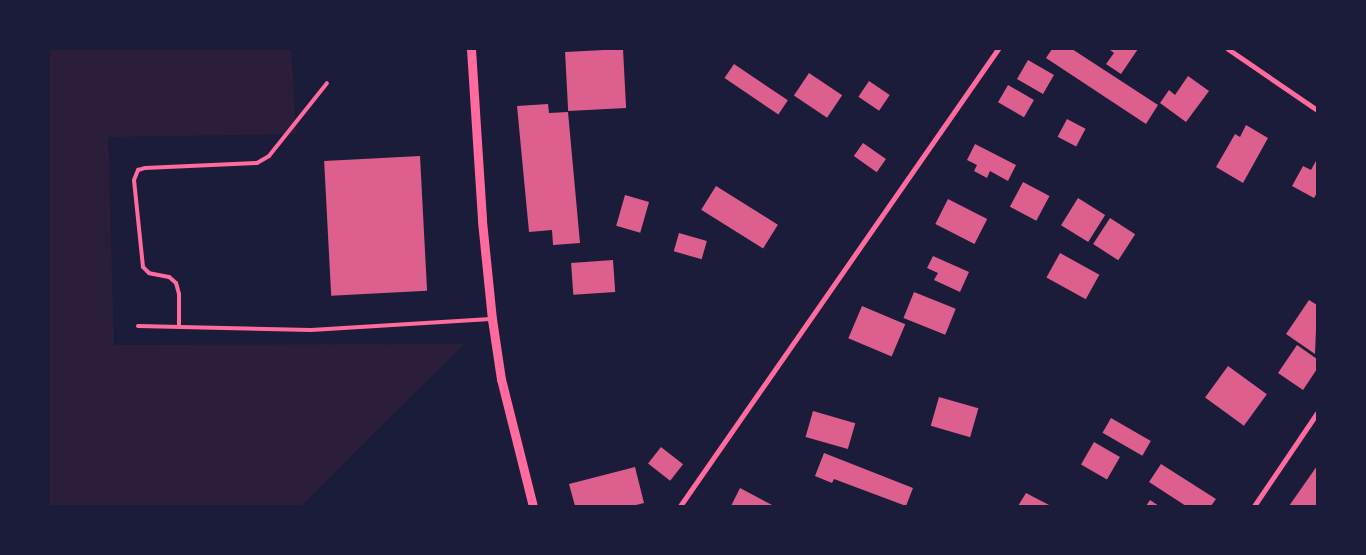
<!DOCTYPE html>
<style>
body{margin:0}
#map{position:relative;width:1366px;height:555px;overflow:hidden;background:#1b1b3a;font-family:"Archivo Narrow",sans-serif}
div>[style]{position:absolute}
.green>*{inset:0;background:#2a1e3b}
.building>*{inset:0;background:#dd5f8e;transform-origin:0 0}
.service>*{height:4px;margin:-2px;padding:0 2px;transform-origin:2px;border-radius:2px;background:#ff6b9d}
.minor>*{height:5px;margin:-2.5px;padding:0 2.5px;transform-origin:2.5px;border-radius:2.5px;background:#ff6b9d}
.tertiary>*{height:9px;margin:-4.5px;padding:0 4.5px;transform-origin:4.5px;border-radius:4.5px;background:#ff6b9d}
span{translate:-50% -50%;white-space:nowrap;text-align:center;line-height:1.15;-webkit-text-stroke:4px #1b1b3a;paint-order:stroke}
.frame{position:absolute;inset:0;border:50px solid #1b1b3a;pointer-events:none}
</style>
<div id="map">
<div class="green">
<i style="clip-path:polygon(49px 49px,291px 49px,296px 134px,108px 137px,114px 345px,464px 344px,301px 506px,49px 506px)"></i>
</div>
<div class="building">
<i style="left:623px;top:49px;width:59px;height:58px;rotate:87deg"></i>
<i style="clip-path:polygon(1052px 49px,1072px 49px,1158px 105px,1146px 124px,1046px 58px)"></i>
<i style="clip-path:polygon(1111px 49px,1138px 49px,1121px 74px,1106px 64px,1114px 53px,1110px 50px)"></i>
<i style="left:1028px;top:60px;width:30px;height:22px;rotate:30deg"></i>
<i style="left:734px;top:64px;width:65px;height:17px;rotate:34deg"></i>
<i style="left:809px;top:73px;width:40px;height:27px;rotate:34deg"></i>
<i style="clip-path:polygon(1188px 76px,1209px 91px,1186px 122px,1160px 103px,1169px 90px,1175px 95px)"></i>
<i style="left:869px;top:81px;width:25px;height:19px;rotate:34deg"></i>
<i style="left:1008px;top:85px;width:30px;height:20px;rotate:30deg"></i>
<i style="clip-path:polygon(548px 104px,549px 113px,568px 112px,580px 243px,553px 245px,552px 230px,529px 232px,517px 106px)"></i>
<i style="left:1067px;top:119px;width:21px;height:20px;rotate:28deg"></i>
<i style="clip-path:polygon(1246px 125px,1268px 138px,1243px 183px,1216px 167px,1235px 134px,1240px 137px)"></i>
<i style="left:863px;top:143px;width:28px;height:16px;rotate:35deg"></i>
<i style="clip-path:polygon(975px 144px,1016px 165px,1008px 181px,990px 171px,987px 178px,974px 171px,977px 165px,967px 160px)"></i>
<i style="left:420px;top:156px;width:135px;height:96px;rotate:87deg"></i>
<i style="clip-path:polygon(1317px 159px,1317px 193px,1314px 198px,1292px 186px,1303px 166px,1311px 170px)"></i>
<i style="left:1023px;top:182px;width:30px;height:28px;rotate:28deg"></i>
<i style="left:716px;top:186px;width:73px;height:28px;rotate:32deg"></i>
<i style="left:625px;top:195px;width:25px;height:32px;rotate:16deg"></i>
<i style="left:1078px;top:198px;width:32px;height:32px;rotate:32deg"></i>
<i style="left:948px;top:199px;width:44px;height:28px;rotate:27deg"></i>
<i style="left:1110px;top:218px;width:30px;height:31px;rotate:33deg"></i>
<i style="left:679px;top:233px;width:29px;height:19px;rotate:16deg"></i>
<i style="left:1060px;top:253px;width:45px;height:28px;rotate:29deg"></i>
<i style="clip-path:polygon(933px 256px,969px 272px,960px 292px,934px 280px,938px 273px,927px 268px)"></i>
<i style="left:613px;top:260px;width:32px;height:42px;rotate:86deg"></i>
<i style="left:914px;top:292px;width:45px;height:28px;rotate:22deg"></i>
<i style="clip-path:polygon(1309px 300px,1317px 305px,1315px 354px,1286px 334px)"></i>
<i style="left:862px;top:306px;width:47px;height:35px;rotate:23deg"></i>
<i style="clip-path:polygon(1297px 345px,1317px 359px,1317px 369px,1303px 390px,1278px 373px)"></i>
<i style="left:1228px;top:366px;width:48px;height:39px;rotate:36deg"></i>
<i style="left:939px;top:397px;width:41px;height:30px;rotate:16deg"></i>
<i style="left:813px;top:411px;width:44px;height:27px;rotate:16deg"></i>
<i style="left:1111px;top:418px;width:46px;height:17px;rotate:30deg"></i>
<i style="left:1094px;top:442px;width:30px;height:26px;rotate:30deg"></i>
<i style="left:661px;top:447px;width:28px;height:21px;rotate:38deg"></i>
<i style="clip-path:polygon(824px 453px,913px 488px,906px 506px,834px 479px,832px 483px,815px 476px)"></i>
<i style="clip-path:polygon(1161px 464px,1216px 499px,1211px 506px,1186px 506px,1149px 482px)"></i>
<i style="clip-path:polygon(1317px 466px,1317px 506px,1289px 506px)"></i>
<i style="clip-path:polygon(635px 467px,644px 503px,632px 506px,575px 506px,569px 484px)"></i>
<i style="clip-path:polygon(740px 488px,774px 506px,731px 506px)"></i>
<i style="clip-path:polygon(1026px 493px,1051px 506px,1018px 506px)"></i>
<i style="clip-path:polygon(1150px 500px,1159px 506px,1146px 506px)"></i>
</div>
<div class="service">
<i style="left:138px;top:326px;width:173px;rotate:1.3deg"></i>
<i style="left:311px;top:330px;width:180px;rotate:-3.5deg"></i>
<i style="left:179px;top:327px;width:33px;rotate:-90deg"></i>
<i style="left:179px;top:294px;width:11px;rotate:-105deg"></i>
<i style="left:176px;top:283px;width:9px;rotate:-139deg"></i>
<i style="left:169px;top:277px;width:20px;rotate:-169deg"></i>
<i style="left:149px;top:273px;width:8px;rotate:-135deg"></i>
<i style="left:143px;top:267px;width:87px;rotate:-95.9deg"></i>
<i style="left:134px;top:180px;width:11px;rotate:-68deg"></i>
<i style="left:138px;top:170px;width:7px;rotate:-16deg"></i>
<i style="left:145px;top:168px;width:112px;rotate:-2.6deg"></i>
<i style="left:257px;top:163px;width:14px;rotate:-30deg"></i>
<i style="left:269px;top:156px;width:93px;rotate:-51.5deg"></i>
</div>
<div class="minor">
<i style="left:1228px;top:49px;width:108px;rotate:34.4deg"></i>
<i style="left:680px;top:506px;width:557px;rotate:-55.17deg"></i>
<i style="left:1254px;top:506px;width:112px;rotate:-55.9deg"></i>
</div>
<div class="tertiary">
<i style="left:471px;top:49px;width:172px;rotate:86.3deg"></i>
<i style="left:482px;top:221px;width:99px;rotate:84.2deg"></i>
<i style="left:492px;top:319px;width:61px;rotate:81.5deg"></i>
<i style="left:501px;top:379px;width:131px;rotate:75.9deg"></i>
</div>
<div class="frame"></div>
</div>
